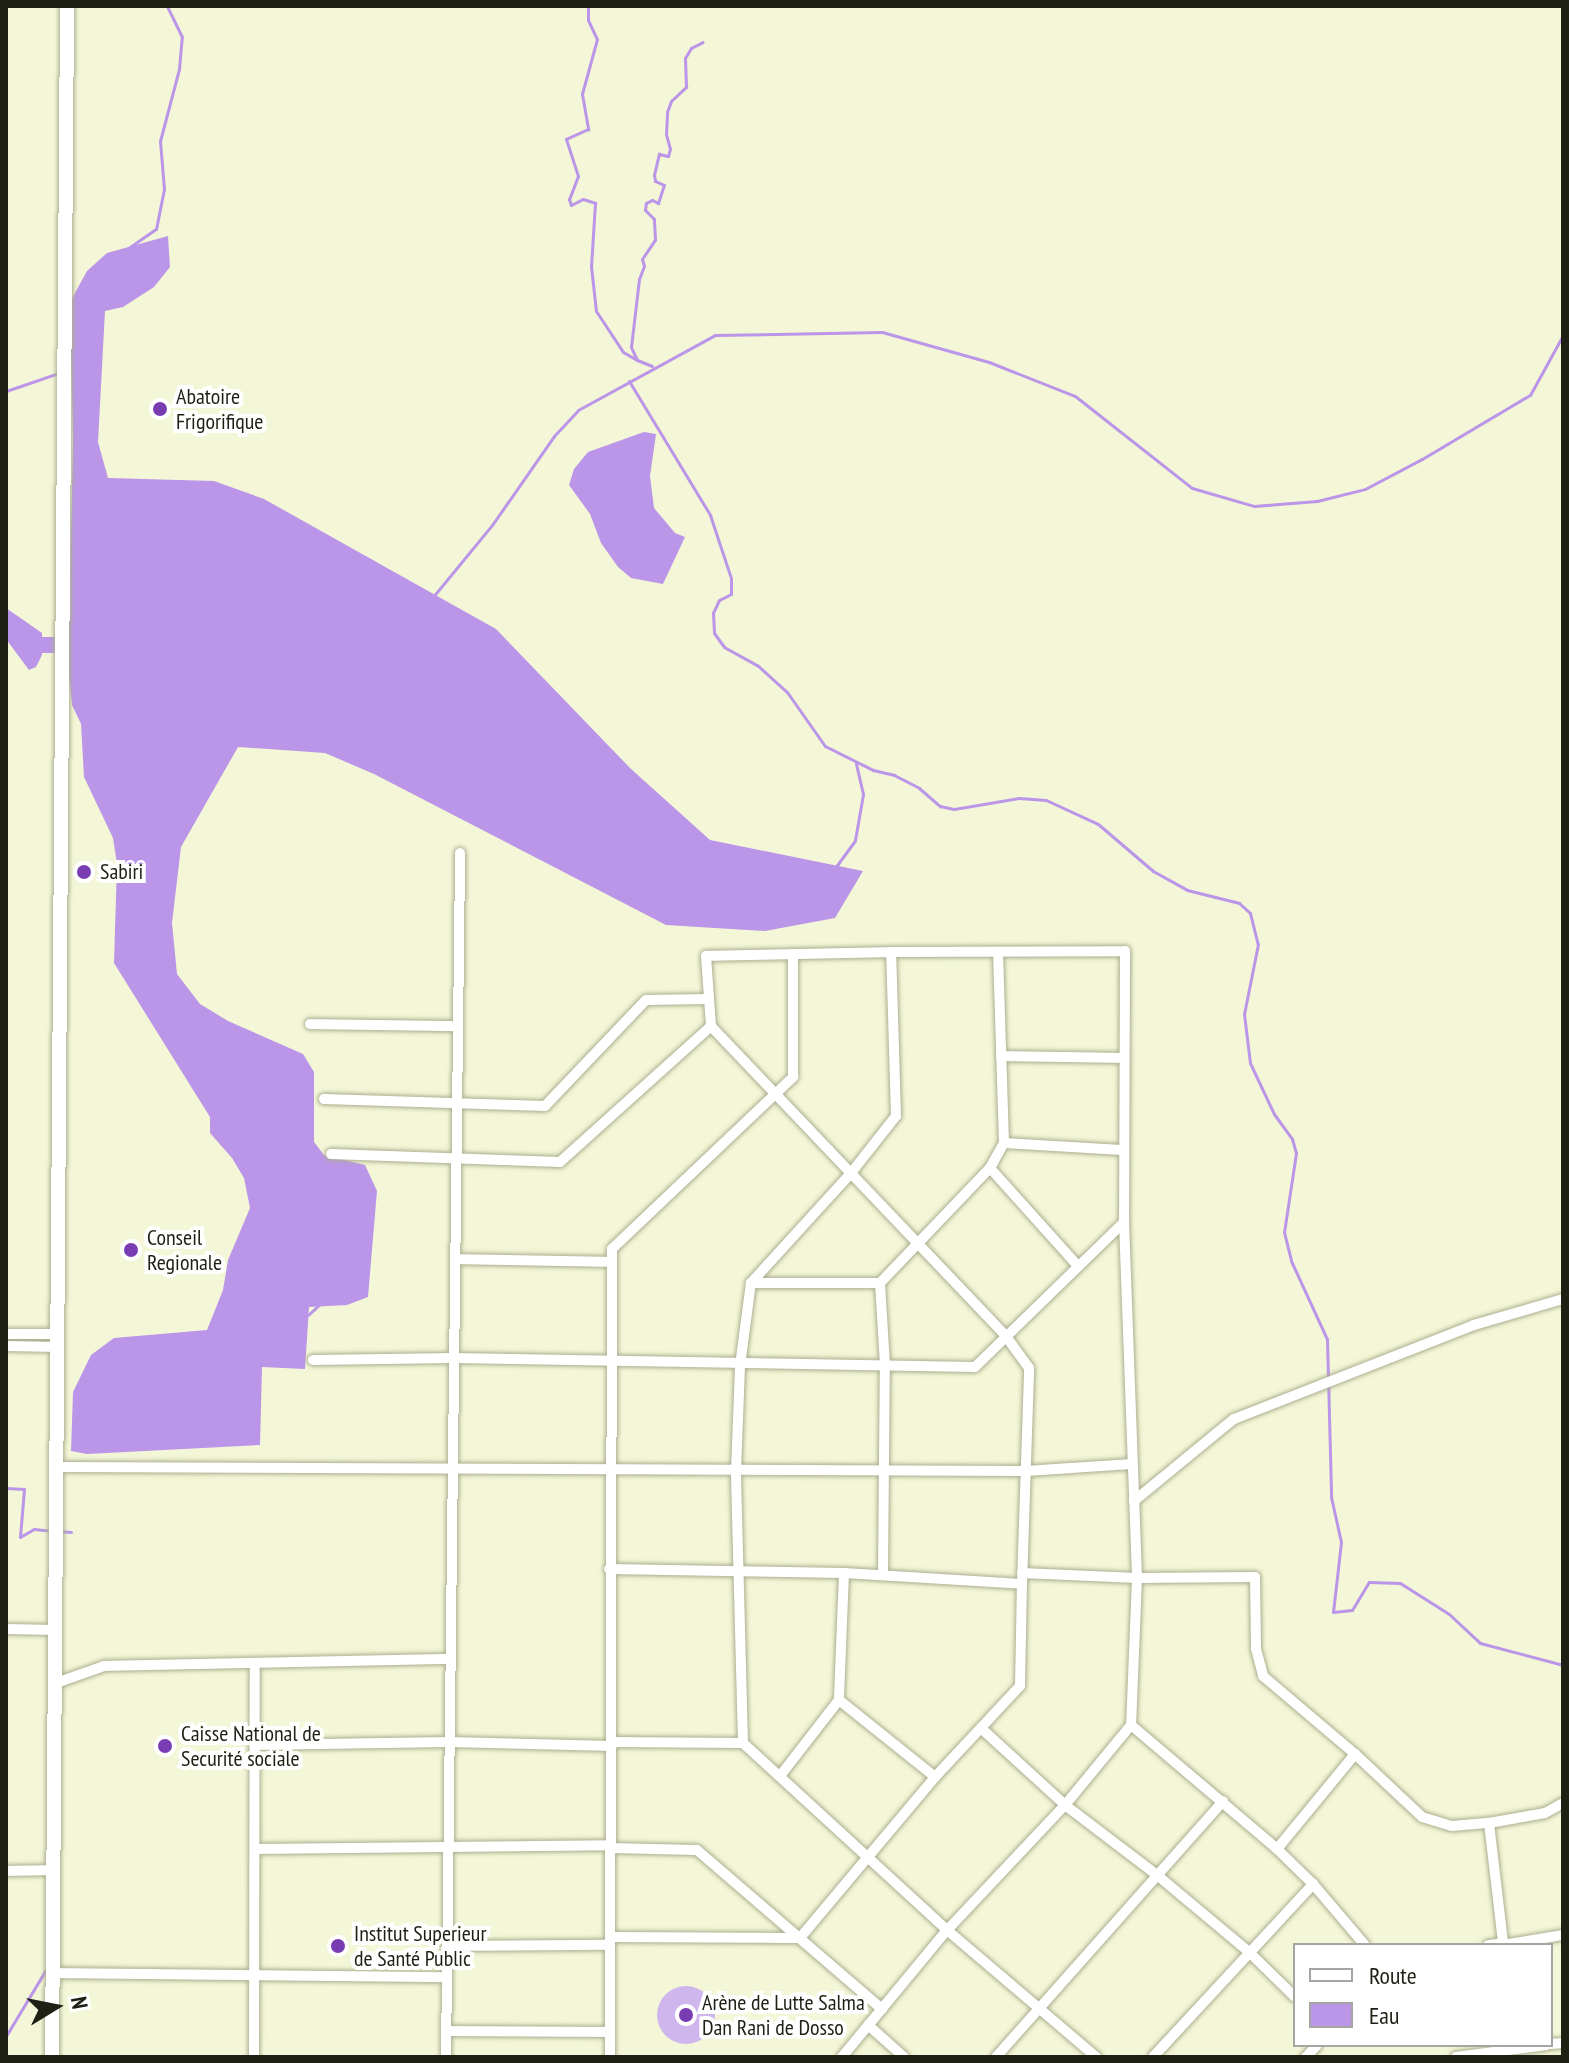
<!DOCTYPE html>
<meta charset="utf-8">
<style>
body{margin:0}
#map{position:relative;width:1569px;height:2063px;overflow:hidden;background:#f4f7d7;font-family:"PT Sans Narrow",sans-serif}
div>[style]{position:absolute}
.green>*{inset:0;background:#cfb7ee}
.round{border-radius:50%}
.water>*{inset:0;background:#ba95e8}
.stream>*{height:3px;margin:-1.5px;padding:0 1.5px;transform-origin:1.5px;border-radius:1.5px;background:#ba95e8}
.river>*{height:16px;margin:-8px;padding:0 8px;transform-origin:8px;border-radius:8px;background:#ba95e8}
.roads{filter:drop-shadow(0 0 2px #acae90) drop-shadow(0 0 2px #acae90)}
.minor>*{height:10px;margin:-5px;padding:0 5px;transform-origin:5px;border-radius:5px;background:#fff}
.highway>*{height:14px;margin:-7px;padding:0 7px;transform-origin:7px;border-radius:7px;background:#fff}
.dots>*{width:22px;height:22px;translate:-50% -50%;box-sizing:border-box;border:4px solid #fff;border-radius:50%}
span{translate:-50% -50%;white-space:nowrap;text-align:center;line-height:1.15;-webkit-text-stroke:8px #fff;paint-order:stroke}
.poi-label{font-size:22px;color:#1f2014}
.left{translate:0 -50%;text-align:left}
.frame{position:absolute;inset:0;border:8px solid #1f2014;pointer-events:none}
.legend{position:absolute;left:1293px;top:1943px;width:260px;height:104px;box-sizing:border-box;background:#fff;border:2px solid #a5a6a1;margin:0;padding:10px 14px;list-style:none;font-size:24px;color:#1f2014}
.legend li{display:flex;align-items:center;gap:16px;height:40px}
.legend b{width:40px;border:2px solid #a5a6a1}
.north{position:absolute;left:16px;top:1967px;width:80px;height:80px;-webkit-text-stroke:6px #fff;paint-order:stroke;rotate:80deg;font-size:22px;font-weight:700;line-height:32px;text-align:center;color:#1f2014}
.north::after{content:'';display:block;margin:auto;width:28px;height:36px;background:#1f2014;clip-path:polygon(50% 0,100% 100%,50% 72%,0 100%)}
</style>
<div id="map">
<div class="green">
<i class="round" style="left:657px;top:1986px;width:58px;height:58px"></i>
</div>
<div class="water">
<i style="clip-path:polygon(168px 236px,170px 267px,154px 287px,123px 307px,105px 311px,98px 442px,108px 478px,214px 481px,264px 499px,496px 629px,630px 768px,710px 840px,863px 871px,835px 918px,765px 931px,666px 925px,374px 774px,325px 753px,238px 747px,181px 847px,172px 923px,177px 974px,200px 1004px,228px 1021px,303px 1054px,314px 1072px,314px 1142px,324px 1155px,365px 1165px,377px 1191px,368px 1297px,347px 1305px,309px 1307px,305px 1369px,262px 1367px,260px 1445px,87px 1454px,71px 1451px,73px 1392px,91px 1355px,114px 1338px,207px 1330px,223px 1290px,228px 1260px,250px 1208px,244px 1178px,232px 1158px,210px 1133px,210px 1117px,114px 963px,117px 864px,113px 838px,84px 777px,81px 724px,72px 705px,68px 666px,73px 441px,70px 302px,87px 271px,107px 253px)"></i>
<i style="clip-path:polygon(644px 432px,656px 434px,650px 476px,654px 508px,675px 533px,685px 537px,663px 584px,631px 578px,618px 567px,601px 543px,590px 514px,569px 485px,574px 469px,588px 452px)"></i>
<i style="clip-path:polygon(6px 608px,42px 633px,42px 655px,36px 667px,29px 670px,6px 639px)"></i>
</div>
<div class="stream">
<i style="left:588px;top:6px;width:14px;rotate:90deg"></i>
<i style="left:588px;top:20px;width:21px;rotate:65deg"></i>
<i style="left:597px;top:39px;width:57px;rotate:105.3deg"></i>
<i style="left:582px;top:94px;width:36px;rotate:80deg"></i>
<i style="left:588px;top:129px;width:24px;rotate:156deg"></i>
<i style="left:566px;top:139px;width:39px;rotate:72deg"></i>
<i style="left:578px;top:176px;width:25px;rotate:111deg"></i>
<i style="left:569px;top:199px;width:6px;rotate:72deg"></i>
<i style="left:571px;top:205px;width:13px;rotate:-27deg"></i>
<i style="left:583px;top:199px;width:13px;rotate:18deg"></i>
<i style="left:595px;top:203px;width:63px;rotate:93.6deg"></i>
<i style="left:591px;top:266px;width:45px;rotate:83.7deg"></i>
<i style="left:596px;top:311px;width:49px;rotate:56.6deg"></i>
<i style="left:623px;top:352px;width:16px;rotate:30deg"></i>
<i style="left:127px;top:249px;width:35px;rotate:-35deg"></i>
<i style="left:156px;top:229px;width:41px;rotate:-78.7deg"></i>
<i style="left:164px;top:189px;width:48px;rotate:-94.8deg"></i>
<i style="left:160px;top:141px;width:74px;rotate:-75.2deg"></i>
<i style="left:179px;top:69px;width:32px;rotate:-85deg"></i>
<i style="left:182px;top:37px;width:34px;rotate:-116deg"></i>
<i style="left:652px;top:366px;width:16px;rotate:-158deg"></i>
<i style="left:637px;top:360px;width:14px;rotate:-115deg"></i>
<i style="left:631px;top:347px;width:68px;rotate:-83.3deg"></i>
<i style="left:639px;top:279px;width:14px;rotate:-69deg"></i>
<i style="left:644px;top:266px;width:7px;rotate:-106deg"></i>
<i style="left:642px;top:259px;width:23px;rotate:-56deg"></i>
<i style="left:655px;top:240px;width:21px;rotate:-93deg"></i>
<i style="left:654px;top:219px;width:13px;rotate:-135deg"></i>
<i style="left:645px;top:210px;width:7px;rotate:-82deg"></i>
<i style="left:646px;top:203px;width:7px;rotate:-27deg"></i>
<i style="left:652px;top:200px;width:7px;rotate:27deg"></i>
<i style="left:658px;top:203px;width:19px;rotate:-72deg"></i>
<i style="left:664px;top:185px;width:10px;rotate:-156deg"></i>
<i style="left:655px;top:181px;width:6px;rotate:-99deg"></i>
<i style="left:654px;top:175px;width:22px;rotate:-77deg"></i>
<i style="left:659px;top:154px;width:9px;rotate:13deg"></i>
<i style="left:668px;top:156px;width:7px;rotate:-74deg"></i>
<i style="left:670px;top:149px;width:16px;rotate:-105deg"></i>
<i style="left:666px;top:134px;width:22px;rotate:-87deg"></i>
<i style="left:667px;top:112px;width:12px;rotate:-70deg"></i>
<i style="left:671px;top:101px;width:21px;rotate:-43deg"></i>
<i style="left:686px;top:87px;width:29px;rotate:-92deg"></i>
<i style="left:685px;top:58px;width:12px;rotate:-59deg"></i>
<i style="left:691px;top:48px;width:13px;rotate:-27deg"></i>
<i style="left:629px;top:381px;width:157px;rotate:58.8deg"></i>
<i style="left:710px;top:515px;width:66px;rotate:71.6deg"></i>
<i style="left:731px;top:578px;width:16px;rotate:90deg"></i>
<i style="left:731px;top:594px;width:13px;rotate:153deg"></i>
<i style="left:719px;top:600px;width:14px;rotate:115deg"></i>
<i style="left:713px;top:613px;width:20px;rotate:87deg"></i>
<i style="left:714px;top:633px;width:17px;rotate:54deg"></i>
<i style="left:724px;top:647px;width:38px;rotate:29deg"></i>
<i style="left:757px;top:665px;width:40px;rotate:42deg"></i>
<i style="left:787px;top:692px;width:66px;rotate:54.9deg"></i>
<i style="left:825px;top:746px;width:54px;rotate:26.6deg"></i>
<i style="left:873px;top:770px;width:22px;rotate:13deg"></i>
<i style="left:894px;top:775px;width:28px;rotate:27deg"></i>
<i style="left:919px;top:788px;width:28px;rotate:41deg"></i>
<i style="left:940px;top:806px;width:14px;rotate:12deg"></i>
<i style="left:954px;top:809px;width:66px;rotate:-9.6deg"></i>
<i style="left:1019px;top:798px;width:27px;rotate:4deg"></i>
<i style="left:1046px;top:800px;width:57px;rotate:24.8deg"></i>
<i style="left:1098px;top:824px;width:72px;rotate:40.5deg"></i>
<i style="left:1153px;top:871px;width:39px;rotate:29deg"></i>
<i style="left:1187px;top:890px;width:54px;rotate:14deg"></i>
<i style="left:1239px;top:903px;width:15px;rotate:42deg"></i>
<i style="left:1250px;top:913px;width:32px;rotate:76deg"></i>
<i style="left:1258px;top:944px;width:71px;rotate:101.3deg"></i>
<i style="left:1244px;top:1014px;width:49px;rotate:83deg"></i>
<i style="left:1250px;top:1063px;width:56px;rotate:64.8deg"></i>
<i style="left:1274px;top:1114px;width:31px;rotate:54deg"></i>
<i style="left:1292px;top:1139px;width:15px;rotate:74deg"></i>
<i style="left:1296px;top:1153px;width:80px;rotate:98.6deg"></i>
<i style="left:1284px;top:1232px;width:32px;rotate:76deg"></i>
<i style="left:1292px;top:1263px;width:84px;rotate:65.3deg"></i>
<i style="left:1327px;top:1339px;width:158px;rotate:88.5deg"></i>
<i style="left:1331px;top:1497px;width:46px;rotate:77.5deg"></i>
<i style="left:1341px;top:1542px;width:70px;rotate:96.5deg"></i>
<i style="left:1333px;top:1612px;width:19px;rotate:-6deg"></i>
<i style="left:1352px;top:1610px;width:33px;rotate:-59deg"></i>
<i style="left:1369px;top:1582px;width:31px;rotate:2deg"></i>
<i style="left:1400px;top:1583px;width:58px;rotate:32.3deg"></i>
<i style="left:1449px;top:1614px;width:42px;rotate:43.1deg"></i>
<i style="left:1480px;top:1643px;width:86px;rotate:14.8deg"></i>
<i style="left:6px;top:391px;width:56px;rotate:-18.8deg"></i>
<i style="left:432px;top:598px;width:94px;rotate:-50.6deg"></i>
<i style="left:492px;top:525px;width:108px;rotate:-55.1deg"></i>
<i style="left:554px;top:436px;width:35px;rotate:-47deg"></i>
<i style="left:578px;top:410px;width:156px;rotate:-28.7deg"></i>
<i style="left:715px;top:335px;width:167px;rotate:-1deg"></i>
<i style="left:882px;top:332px;width:111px;rotate:15.7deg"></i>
<i style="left:989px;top:362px;width:92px;rotate:21.6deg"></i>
<i style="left:1075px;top:396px;width:149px;rotate:38.2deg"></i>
<i style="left:1192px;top:488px;width:65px;rotate:16.2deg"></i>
<i style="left:1254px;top:506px;width:63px;rotate:-4.5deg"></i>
<i style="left:1317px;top:501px;width:49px;rotate:-14deg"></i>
<i style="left:1365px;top:489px;width:64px;rotate:-27.8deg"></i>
<i style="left:1422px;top:459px;width:126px;rotate:-30.7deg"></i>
<i style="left:1530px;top:395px;width:68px;rotate:-61.2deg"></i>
<i style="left:835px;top:868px;width:34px;rotate:-54deg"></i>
<i style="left:855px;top:840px;width:47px;rotate:-80.1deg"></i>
<i style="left:863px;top:794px;width:31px;rotate:-103deg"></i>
<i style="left:308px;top:1315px;width:16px;rotate:-43deg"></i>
<i style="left:6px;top:1488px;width:18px;rotate:3deg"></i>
<i style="left:24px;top:1489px;width:48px;rotate:94.8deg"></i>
<i style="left:20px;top:1537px;width:16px;rotate:-30deg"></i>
<i style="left:34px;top:1529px;width:18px;rotate:6deg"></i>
<i style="left:59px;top:1531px;width:12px;rotate:5deg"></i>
<i style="left:6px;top:2036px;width:76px;rotate:-59deg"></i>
</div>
<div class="river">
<i style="left:33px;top:645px;width:43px"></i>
</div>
<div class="roads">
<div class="minor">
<i style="left:310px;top:1024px;width:148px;rotate:0.8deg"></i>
<i style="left:1001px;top:1056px;width:123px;rotate:0.9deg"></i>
<i style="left:324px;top:1099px;width:221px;rotate:1.8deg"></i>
<i style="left:545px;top:1106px;width:146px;rotate:-46.4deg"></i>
<i style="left:646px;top:1000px;width:63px;rotate:-0.9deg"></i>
<i style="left:1004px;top:1143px;width:118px;rotate:3.4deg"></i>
<i style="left:331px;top:1154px;width:229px;rotate:2deg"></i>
<i style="left:560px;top:1162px;width:203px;rotate:-42deg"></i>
<i style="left:990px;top:1168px;width:132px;rotate:48.1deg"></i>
<i style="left:455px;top:1259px;width:157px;rotate:1.1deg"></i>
<i style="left:751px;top:1283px;width:129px"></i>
<i style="left:6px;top:1334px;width:53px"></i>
<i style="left:6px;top:1346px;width:53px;rotate:1.1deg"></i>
<i style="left:313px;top:1360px;width:141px;rotate:-0.8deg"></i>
<i style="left:454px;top:1358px;width:521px;rotate:0.99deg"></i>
<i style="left:975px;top:1367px;width:208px;rotate:-44.2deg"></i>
<i style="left:1124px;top:1222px;width:356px;rotate:87.9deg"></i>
<i style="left:1137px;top:1578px;width:147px;rotate:92.3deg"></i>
<i style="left:1131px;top:1725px;width:104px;rotate:129.5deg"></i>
<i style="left:1065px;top:1805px;width:172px;rotate:133.3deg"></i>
<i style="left:947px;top:1930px;width:165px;rotate:129.6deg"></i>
<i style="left:57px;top:1467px;width:969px;rotate:0.24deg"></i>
<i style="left:1026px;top:1471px;width:106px;rotate:-3.8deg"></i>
<i style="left:1134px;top:1501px;width:129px;rotate:-39.4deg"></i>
<i style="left:1234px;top:1419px;width:258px;rotate:-21.4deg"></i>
<i style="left:1474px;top:1325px;width:93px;rotate:-16.3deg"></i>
<i style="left:609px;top:1569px;width:235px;rotate:1deg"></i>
<i style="left:844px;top:1573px;width:178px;rotate:3.5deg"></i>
<i style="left:1022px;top:1584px;width:216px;rotate:-88.1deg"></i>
<i style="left:1029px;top:1368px;width:39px;rotate:-126deg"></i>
<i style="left:1006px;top:1336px;width:428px;rotate:-133.6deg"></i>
<i style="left:711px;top:1026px;width:70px;rotate:-94.1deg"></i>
<i style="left:706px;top:956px;width:185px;rotate:-1.2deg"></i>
<i style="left:844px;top:1573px;width:127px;rotate:92.3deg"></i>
<i style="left:839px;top:1700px;width:123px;rotate:38.7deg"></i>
<i style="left:1022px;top:1573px;width:115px;rotate:2.5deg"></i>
<i style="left:1137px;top:1578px;width:118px;rotate:-0.5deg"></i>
<i style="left:1255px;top:1577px;width:72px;rotate:89.2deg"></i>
<i style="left:1256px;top:1649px;width:28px;rotate:75deg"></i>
<i style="left:1263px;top:1676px;width:121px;rotate:40.3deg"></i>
<i style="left:883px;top:1575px;width:210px;rotate:-89.5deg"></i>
<i style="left:885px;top:1365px;width:82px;rotate:-93.5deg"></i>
<i style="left:880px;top:1283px;width:159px;rotate:-46.3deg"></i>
<i style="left:990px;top:1168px;width:29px;rotate:-61deg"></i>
<i style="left:1004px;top:1143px;width:191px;rotate:-91.8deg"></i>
<i style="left:6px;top:1629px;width:51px;rotate:1.1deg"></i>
<i style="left:56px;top:1683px;width:51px;rotate:-19.5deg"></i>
<i style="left:104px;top:1666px;width:346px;rotate:-1.2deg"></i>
<i style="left:1131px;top:1725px;width:192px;rotate:40.3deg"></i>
<i style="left:1277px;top:1849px;width:50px;rotate:44.2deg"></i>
<i style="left:1313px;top:1884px;width:80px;rotate:49.6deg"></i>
<i style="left:983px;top:1730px;width:111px;rotate:42.4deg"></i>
<i style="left:1065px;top:1805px;width:116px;rotate:37.3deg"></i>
<i style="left:1157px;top:1875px;width:120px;rotate:39.9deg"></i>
<i style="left:1249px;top:1952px;width:64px;rotate:44.4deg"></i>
<i style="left:612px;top:1742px;width:131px;rotate:0.4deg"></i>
<i style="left:743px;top:1743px;width:277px;rotate:42.5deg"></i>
<i style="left:947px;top:1930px;width:196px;rotate:40.4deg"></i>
<i style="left:743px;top:1743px;width:272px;rotate:-91.5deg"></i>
<i style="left:736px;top:1471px;width:105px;rotate:-87.8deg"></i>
<i style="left:740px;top:1366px;width:84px;rotate:-82.5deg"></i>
<i style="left:751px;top:1283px;width:149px;rotate:-47.7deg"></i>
<i style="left:851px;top:1173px;width:73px;rotate:-51.7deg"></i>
<i style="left:896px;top:1116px;width:164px;rotate:-91.7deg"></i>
<i style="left:891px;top:952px;width:234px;rotate:-0.2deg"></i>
<i style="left:1125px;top:951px;width:271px;rotate:90.2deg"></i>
<i style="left:255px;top:1745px;width:194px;rotate:-0.9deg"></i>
<i style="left:449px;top:1742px;width:163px;rotate:1.4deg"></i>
<i style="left:780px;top:1776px;width:96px;rotate:-52.2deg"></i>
<i style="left:1489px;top:1823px;width:57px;rotate:-10.1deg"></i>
<i style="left:1545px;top:1813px;width:21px;rotate:-29deg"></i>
<i style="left:611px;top:1848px;width:86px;rotate:1.3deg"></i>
<i style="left:697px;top:1850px;width:244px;rotate:40.7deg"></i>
<i style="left:255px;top:1849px;width:356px;rotate:-0.6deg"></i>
<i style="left:1277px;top:1849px;width:123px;rotate:-50.6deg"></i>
<i style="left:1355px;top:1754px;width:92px;rotate:43.2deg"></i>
<i style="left:1422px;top:1817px;width:31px;rotate:17deg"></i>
<i style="left:1452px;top:1826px;width:37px;rotate:-5deg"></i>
<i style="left:1489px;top:1823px;width:121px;rotate:83.3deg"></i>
<i style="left:1503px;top:1943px;width:15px;rotate:172deg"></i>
<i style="left:6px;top:1871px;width:48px;rotate:-1.2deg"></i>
<i style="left:610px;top:1937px;width:190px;rotate:0.3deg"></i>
<i style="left:800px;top:1938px;width:210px;rotate:-50deg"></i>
<i style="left:935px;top:1777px;width:125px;rotate:-47deg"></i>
<i style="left:1020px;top:1686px;width:102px;rotate:-88.9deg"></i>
<i style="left:1503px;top:1945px;width:61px;rotate:-9.5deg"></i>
<i style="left:447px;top:1946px;width:163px;rotate:-0.4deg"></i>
<i style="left:53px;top:1973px;width:393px;rotate:0.6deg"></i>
<i style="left:868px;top:2025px;width:48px;rotate:41.6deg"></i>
<i style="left:446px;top:2031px;width:164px;rotate:0.3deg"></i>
<i style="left:1551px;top:2044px;width:12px;rotate:-5deg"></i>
<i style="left:254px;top:2057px;width:393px;rotate:-89.9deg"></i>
<i style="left:446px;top:2057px;width:1204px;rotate:-89.33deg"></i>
<i style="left:610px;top:2057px;width:808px;rotate:-89.86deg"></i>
<i style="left:612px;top:1249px;width:250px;rotate:-43.5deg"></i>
<i style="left:793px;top:1077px;width:123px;rotate:-90deg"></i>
<i style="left:996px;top:2057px;width:342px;rotate:-48.4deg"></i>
<i style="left:1153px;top:2057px;width:236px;rotate:-47.2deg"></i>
<i style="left:1306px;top:2057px;width:16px;rotate:-47deg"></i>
<i style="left:1456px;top:2057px;width:91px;rotate:-7.6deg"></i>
</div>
<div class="highway">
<i style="left:52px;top:2057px;width:2051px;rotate:-89.58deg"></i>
</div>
</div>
<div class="dots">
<i style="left:160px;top:409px;background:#793db3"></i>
<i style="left:84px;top:872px;background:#793db3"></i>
<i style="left:131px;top:1250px;background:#793db3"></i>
<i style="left:165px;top:1746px;background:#793db3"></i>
<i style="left:338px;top:1946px;background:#793db3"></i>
<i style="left:686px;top:2015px;background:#793db3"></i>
</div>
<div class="poi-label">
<span class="left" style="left:176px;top:409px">Abatoire<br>Frigorifique</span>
<span class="left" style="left:100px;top:872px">Sabiri</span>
<span class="left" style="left:147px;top:1250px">Conseil<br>Regionale</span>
<span class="left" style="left:181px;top:1746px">Caisse National de<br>Securité sociale</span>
<span class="left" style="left:354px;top:1946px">Institut Superieur<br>de Santé Public</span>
<span class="left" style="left:702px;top:2015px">Arène de Lutte Salma<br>Dan Rani de Dosso</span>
</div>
<div class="frame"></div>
<ul class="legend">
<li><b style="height:10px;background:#fff"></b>Route</li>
<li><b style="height:22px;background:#ba95e8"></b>Eau</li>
</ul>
<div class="north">N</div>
</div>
